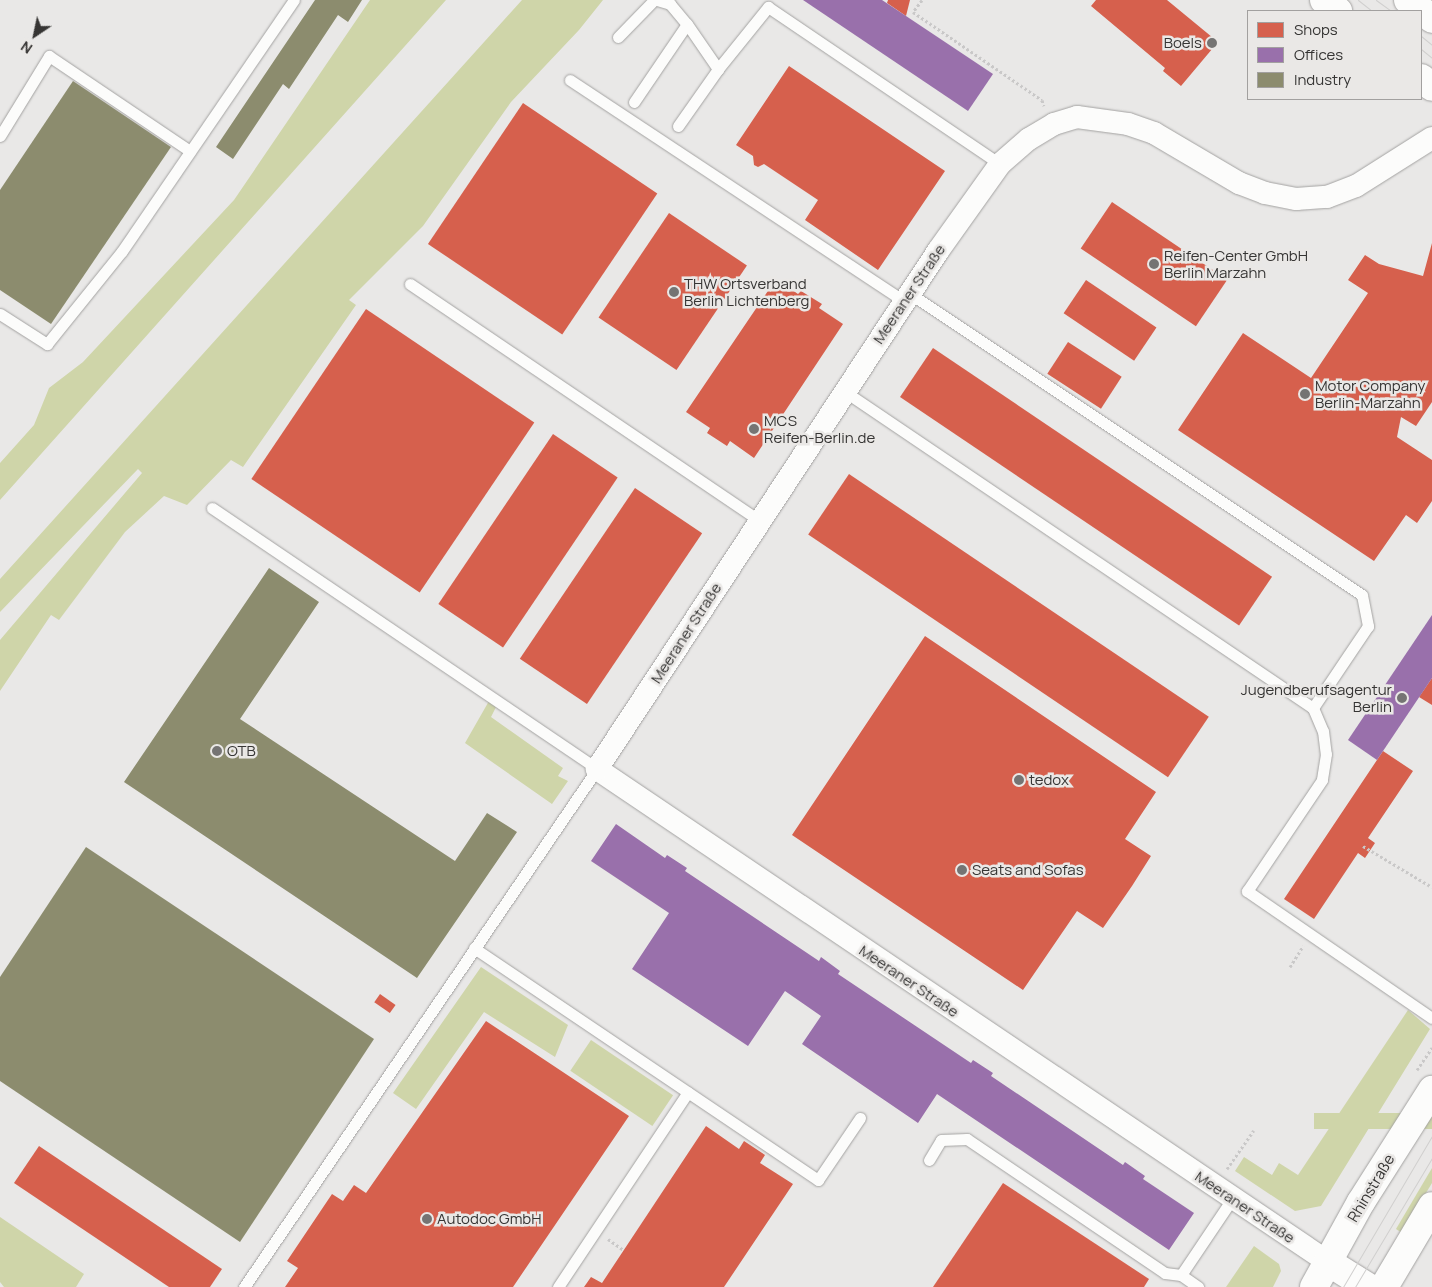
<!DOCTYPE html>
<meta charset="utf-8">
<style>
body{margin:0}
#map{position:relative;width:1432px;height:1287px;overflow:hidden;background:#e9e8e7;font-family:Manrope,sans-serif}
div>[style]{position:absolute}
.green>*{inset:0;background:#cfd5a9;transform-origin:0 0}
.shops>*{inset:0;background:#d6604d;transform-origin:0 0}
.offices>*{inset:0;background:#9970ab}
.industry>*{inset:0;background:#8c8c6e}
.path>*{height:3px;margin-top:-1.5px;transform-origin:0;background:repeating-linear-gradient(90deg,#c9c8c8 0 2.5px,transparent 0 5px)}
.roads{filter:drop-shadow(0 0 1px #a3a2a1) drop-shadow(0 0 1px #a3a2a1)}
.service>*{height:11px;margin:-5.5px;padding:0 5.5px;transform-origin:5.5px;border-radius:5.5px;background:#fcfcfb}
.minor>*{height:22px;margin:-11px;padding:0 11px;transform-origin:11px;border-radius:11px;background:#fcfcfb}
.secondary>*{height:28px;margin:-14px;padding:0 14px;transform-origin:14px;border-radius:14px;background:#fcfcfb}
.tram>*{height:1px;margin:-0.5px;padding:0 0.5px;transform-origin:0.5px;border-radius:0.5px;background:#d0cfce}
.dots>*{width:14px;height:14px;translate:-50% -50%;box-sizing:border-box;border:2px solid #eae8e6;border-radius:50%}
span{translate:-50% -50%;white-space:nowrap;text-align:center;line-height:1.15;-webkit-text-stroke:5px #eae8e6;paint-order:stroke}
.poi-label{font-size:15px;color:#363534}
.right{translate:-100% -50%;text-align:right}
.left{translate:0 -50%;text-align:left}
.street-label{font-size:15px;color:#363534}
.legend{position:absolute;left:1247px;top:10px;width:175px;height:90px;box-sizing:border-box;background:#eae8e6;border:1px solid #a2a09f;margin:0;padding:6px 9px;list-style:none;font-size:15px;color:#363534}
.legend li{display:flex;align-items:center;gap:10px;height:25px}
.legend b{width:25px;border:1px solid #a2a09f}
.north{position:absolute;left:10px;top:10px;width:50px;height:50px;-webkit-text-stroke:4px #eae8e6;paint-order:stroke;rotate:214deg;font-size:14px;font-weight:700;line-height:20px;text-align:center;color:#363534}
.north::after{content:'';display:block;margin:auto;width:18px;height:22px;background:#363534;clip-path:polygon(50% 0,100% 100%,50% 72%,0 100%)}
</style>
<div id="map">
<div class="green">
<i style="clip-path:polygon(370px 0,446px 0,0 500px,0 463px,34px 425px,49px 388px,83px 362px,234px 200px)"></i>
<i style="clip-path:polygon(522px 0,603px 0,579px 30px,511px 102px,423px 226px,349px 300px,356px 305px,243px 467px,231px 460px,187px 505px,164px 496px,125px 532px,59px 620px,51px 615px,0 691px,0 640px,142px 473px,138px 469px,0 612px,0 579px)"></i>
<i style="clip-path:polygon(489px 701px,496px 707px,491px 717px,563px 768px,558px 776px,568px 781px,552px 804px,465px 743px)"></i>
<i style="clip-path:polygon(481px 967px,568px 1025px,555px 1057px,484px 1012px,416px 1109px,393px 1093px)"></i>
<i style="clip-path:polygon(1408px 1010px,1430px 1029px,1321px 1206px,1295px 1211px,1235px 1171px,1244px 1157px,1272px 1175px,1279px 1163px,1298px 1175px)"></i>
<i style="left:591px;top:1040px;width:99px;height:37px;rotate:34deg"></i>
<i style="left:1432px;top:1113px;width:16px;height:118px;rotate:90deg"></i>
<i style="clip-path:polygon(1432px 1168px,1432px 1183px,1402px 1233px,1396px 1229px)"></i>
<i style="clip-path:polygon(0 1217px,84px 1274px,76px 1287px,4px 1287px,0 1282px)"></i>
<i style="clip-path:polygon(1254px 1246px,1279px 1264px,1281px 1271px,1273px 1287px,1226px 1287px)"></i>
</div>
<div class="shops">
<i style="clip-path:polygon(888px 0,910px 0,906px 16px,887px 3px)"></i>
<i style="clip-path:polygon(1096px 0,1167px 0,1218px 42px,1181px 86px,1163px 71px,1165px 68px,1091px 6px)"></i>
<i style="clip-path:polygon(789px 66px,945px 171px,878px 270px,805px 220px,818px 200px,764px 164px,758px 167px,754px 165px,753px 156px,736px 145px)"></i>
<i style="left:523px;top:103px;width:162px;height:170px;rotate:34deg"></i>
<i style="left:1112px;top:202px;width:139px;height:56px;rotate:34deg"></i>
<i style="left:669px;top:213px;width:94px;height:126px;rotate:34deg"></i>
<i style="clip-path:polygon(1432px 243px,1432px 402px,1416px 426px,1401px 417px,1397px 437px,1432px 460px,1432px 501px,1417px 523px,1406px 515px,1374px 561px,1178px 430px,1243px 333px,1311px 378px,1368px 293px,1348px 280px,1365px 255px,1379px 264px,1423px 276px)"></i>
<i style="clip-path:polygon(776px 279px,798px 294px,801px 291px,822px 304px,819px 308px,843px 324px,754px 458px,730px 441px,727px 446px,707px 433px,710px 428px,686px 412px)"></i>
<i style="left:1086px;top:280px;width:85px;height:40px;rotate:34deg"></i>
<i style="left:366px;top:309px;width:203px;height:205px;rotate:34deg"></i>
<i style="left:1068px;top:342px;width:64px;height:38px;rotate:33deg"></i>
<i style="left:933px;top:348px;width:409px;height:59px;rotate:34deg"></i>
<i style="left:553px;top:434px;width:78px;height:205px;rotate:34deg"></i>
<i style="left:849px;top:474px;width:434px;height:73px;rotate:34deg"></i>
<i style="left:635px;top:488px;width:81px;height:206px;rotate:34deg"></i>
<i style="clip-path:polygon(925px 636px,1156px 792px,1125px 839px,1151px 856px,1132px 886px,1103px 928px,1077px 911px,1023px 990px,792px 835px)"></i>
<i style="clip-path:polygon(1432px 678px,1432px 705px,1419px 697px)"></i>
<i style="clip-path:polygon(1383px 751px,1413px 771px,1368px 838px,1375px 843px,1365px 858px,1358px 853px,1314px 919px,1284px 899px)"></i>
<i style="left:380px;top:994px;width:19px;height:10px;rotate:35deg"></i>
<i style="clip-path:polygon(486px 1021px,629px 1116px,513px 1287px,285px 1287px,298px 1268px,287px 1261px,332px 1194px,343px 1201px,354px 1185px,366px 1193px)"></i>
<i style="clip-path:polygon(706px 1126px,739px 1149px,744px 1141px,765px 1155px,760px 1163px,793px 1184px,724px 1287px,584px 1287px,591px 1277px,602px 1283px)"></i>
<i style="clip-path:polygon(39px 1146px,222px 1269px,210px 1287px,169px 1287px,14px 1183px)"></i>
<i style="clip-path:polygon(1003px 1183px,1149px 1279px,1144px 1287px,933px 1287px)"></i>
</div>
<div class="offices">
<i style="clip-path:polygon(803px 0,882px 0,993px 74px,968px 111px)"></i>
<i style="clip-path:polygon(1432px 615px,1432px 678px,1377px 760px,1348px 740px)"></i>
<i style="clip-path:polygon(616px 824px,665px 858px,667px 855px,687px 868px,685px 871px,819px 961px,821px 957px,840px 971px,838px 974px,971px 1063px,973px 1060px,993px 1073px,991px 1076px,1123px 1165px,1125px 1162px,1145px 1176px,1143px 1179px,1194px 1213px,1169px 1250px,937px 1094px,918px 1123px,802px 1044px,821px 1016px,785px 991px,748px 1046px,632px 969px,669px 913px,591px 861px)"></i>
</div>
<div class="industry">
<i style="clip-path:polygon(315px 0,362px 0,348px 22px,338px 15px,289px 89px,283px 84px,233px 159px,216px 147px)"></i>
<i style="clip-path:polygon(73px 81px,171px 147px,51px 324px,0 290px,0 190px)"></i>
<i style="clip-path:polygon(269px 568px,319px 602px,240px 719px,455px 861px,487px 813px,517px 832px,417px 978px,124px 782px)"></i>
<i style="clip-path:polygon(86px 847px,374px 1039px,240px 1242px,0 1081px,0 977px)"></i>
</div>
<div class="path">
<i style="left:922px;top:0;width:15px;rotate:127deg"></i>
<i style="left:913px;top:12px;width:156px;rotate:34.3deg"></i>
<i style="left:1042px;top:100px;width:6px;rotate:72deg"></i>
<i style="left:1363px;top:846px;width:80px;rotate:30.7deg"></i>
<i style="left:1290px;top:967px;width:25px;rotate:-58deg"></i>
<i style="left:1417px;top:1070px;width:27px;rotate:-56deg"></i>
<i style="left:1227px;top:1169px;width:47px;rotate:-55.3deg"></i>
<i style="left:608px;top:1239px;width:19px;rotate:35deg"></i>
</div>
<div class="roads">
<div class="service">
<i style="left:657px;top:0;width:14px;rotate:17deg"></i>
<i style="left:670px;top:4px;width:26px;rotate:50deg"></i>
<i style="left:618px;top:37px;width:52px;rotate:-45.8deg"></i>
<i style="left:570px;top:80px;width:400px;rotate:33.5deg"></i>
<i style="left:634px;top:102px;width:94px;rotate:-55.8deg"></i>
<i style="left:687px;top:24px;width:55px;rotate:55.4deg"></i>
<i style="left:678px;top:126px;width:70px;rotate:-54.9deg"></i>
<i style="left:718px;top:69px;width:80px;rotate:-51.1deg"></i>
<i style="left:768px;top:7px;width:280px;rotate:34.1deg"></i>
<i style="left:0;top:136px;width:94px;rotate:-58.5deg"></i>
<i style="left:49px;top:56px;width:170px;rotate:34deg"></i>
<i style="left:410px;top:284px;width:423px;rotate:34.1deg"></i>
<i style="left:909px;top:293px;width:544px;rotate:33.69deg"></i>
<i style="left:1362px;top:595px;width:32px;rotate:79deg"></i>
<i style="left:1368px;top:626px;width:99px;rotate:123.9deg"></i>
<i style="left:0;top:314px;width:56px;rotate:32.6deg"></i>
<i style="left:47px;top:344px;width:119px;rotate:-51.1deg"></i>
<i style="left:122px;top:251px;width:304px;rotate:-55.6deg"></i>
<i style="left:844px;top:391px;width:566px;rotate:34.06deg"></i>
<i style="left:1313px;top:708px;width:25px;rotate:67deg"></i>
<i style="left:1323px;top:731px;width:23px;rotate:83deg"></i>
<i style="left:1326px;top:754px;width:26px;rotate:99deg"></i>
<i style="left:1322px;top:780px;width:134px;rotate:124deg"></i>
<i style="left:1247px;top:891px;width:224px;rotate:34.5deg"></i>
<i style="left:212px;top:508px;width:465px;rotate:34.1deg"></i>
<i style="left:597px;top:769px;width:627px;rotate:124.27deg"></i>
<i style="left:474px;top:948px;width:415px;rotate:34deg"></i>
<i style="left:818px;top:1180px;width:75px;rotate:-55.9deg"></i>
<i style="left:929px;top:1160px;width:23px;rotate:-59deg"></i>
<i style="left:941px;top:1140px;width:26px;rotate:-2deg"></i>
<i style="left:967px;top:1139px;width:239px;rotate:34.1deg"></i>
<i style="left:1165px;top:1273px;width:16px;rotate:7deg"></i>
<i style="left:1181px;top:1275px;width:92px;rotate:-56.1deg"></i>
<i style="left:1181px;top:1275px;width:21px;rotate:35deg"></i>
<i style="left:558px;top:1287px;width:234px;rotate:-56.3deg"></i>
</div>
<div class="minor">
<i style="left:1328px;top:1262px;width:882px;rotate:-146deg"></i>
<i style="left:597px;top:769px;width:620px;rotate:-56.64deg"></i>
<i style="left:938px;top:251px;width:107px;rotate:-54.5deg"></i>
<i style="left:1000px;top:164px;width:38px;rotate:-41deg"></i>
<i style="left:1029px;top:139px;width:29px;rotate:-31deg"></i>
<i style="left:1054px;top:124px;width:24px;rotate:-17deg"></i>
<i style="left:1077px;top:117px;width:51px;rotate:7.8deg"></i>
<i style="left:1128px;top:124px;width:28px;rotate:19deg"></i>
<i style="left:1154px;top:133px;width:99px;rotate:30.5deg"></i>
<i style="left:1239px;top:183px;width:28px;rotate:21deg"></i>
<i style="left:1265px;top:193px;width:32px;rotate:11deg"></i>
<i style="left:1296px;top:199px;width:31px;rotate:-4deg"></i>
<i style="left:1327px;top:197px;width:31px;rotate:-21deg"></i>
<i style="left:1356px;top:186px;width:90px;rotate:-32.3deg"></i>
</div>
<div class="secondary">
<i style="left:1324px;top:0;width:18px;rotate:38deg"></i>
<i style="left:1408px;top:0;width:31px;rotate:38deg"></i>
<i style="left:1421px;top:78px;width:14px;rotate:39deg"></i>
<i style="left:1328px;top:1262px;width:47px;rotate:32deg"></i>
<i style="left:1314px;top:1287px;width:97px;rotate:-61.1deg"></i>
<i style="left:1361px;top:1202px;width:133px;rotate:-57.6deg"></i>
<i style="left:1384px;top:1287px;width:94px;rotate:-59.3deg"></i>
</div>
</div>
<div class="tram">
<i style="left:1358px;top:0;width:18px;rotate:38deg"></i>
<i style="left:1376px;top:0;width:19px;rotate:36deg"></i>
<i style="left:1421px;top:36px;width:14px;rotate:39deg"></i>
<i style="left:1421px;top:49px;width:14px;rotate:39deg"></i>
<i style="left:1343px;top:1287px;width:175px;rotate:-59.5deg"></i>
<i style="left:1355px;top:1287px;width:150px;rotate:-59.2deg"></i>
</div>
<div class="dots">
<i style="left:1212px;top:43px;background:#757473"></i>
<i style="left:1154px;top:264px;background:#757473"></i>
<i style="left:674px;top:292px;background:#757473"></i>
<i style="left:1305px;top:394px;background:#757473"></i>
<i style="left:754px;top:429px;background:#757473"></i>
<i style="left:1402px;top:698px;background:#757473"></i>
<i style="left:217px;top:751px;background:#757473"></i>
<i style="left:1019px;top:780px;background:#757473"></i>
<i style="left:962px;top:870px;background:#757473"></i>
<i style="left:427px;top:1219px;background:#757473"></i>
</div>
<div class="poi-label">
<span class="right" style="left:1202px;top:43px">Boels</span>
<span class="left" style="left:1164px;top:264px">Reifen-Center GmbH<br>Berlin Marzahn</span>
<span class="left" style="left:684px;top:292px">THW Ortsverband<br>Berlin Lichtenberg</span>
<span class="left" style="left:1315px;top:394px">Motor Company<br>Berlin-Marzahn</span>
<span class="left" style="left:764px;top:429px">MCS<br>Reifen-Berlin.de</span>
<span class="right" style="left:1392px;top:698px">Jugendberufsagentur<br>Berlin</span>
<span class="left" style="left:227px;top:751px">OTB</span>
<span class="left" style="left:1029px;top:780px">tedox</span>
<span class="left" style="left:972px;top:870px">Seats and Sofas</span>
<span class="left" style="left:437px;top:1219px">Autodoc GmbH</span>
</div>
<div class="street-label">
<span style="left:909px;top:294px;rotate:-56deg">Meeraner Straße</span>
<span style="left:686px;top:633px;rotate:-57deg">Meeraner Straße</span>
<span style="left:909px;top:981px;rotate:34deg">Meeraner Straße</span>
<span style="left:1371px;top:1188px;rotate:-59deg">Rhinstraße</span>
<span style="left:1245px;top:1207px;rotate:34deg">Meeraner Straße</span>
</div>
<ul class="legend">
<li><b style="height:14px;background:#d6604d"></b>Shops</li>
<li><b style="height:14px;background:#9970ab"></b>Offices</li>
<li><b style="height:14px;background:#8c8c6e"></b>Industry</li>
</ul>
<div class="north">N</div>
</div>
